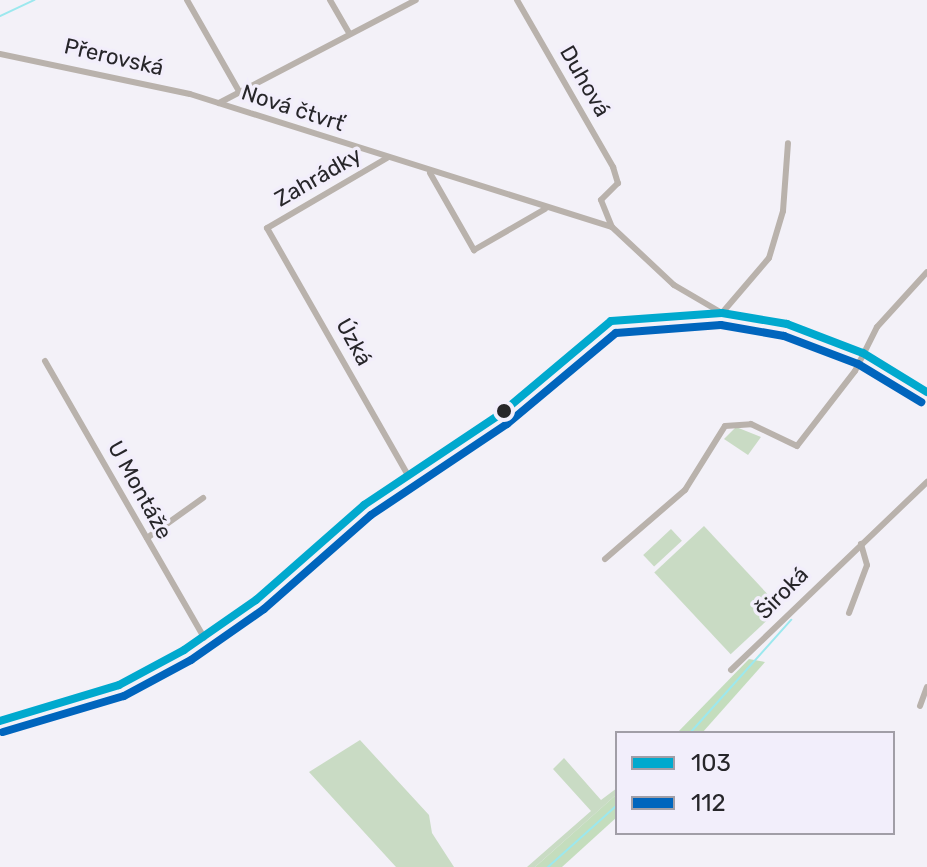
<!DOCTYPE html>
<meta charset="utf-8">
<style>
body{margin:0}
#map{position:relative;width:927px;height:867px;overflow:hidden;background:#f3f1f8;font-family:Rubik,sans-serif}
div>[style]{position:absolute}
.green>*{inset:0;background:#c9dbc4;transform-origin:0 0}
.forest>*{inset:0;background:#c4ddbd}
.stream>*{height:2px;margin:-1px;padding:0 1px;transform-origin:1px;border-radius:1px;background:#9ce8ee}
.minor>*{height:6px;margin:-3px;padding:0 3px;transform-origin:3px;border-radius:3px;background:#b9b2ac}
.bus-1>*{height:8px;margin:-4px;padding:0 4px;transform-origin:4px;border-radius:4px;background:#00a9ce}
.bus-2>*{height:8px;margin:-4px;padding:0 4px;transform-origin:4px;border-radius:4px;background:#0065bd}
.dots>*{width:22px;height:22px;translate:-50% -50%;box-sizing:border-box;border:4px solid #f2eefb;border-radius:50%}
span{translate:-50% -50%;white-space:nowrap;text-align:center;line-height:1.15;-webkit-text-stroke:7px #f2eefb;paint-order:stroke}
.street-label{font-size:22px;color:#27262a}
.legend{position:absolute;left:615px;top:731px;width:280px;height:104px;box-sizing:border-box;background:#f2eefb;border:2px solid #a19ea7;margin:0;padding:10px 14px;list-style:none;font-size:24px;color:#27262a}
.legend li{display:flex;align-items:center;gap:16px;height:40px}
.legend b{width:40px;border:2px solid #a19ea7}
</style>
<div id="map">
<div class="green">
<i style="clip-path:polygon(736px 427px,761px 437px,748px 455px,724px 439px)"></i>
<i style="left:704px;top:526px;width:112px;height:68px;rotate:47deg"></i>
<i style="left:671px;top:529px;width:16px;height:38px;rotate:47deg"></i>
<i style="clip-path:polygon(360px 740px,429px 815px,432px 833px,454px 867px,396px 867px,309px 772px)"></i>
<i style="clip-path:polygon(564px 758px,601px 800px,617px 788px,617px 794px,535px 867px,527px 867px,591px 811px,553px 769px)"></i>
</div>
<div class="forest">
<i style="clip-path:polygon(749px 659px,765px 662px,702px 733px,677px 733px)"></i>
<i style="clip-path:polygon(617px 794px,617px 817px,562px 867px,535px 867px)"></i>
</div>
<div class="stream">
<i style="left:0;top:16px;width:38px;rotate:-25deg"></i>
<i style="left:690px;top:733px;width:152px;rotate:-48.2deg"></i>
<i style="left:548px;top:867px;width:93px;rotate:-41.9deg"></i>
</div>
<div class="minor">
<i style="left:187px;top:0;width:105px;rotate:60.3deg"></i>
<i style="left:330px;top:0;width:39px;rotate:60deg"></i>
<i style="left:517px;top:0;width:193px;rotate:60.1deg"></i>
<i style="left:613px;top:167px;width:17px;rotate:73deg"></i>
<i style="left:618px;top:183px;width:24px;rotate:135deg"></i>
<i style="left:601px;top:200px;width:29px;rotate:68deg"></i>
<i style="left:612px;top:227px;width:85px;rotate:43.1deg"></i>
<i style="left:674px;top:285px;width:56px;rotate:30.3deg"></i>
<i style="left:722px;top:313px;width:72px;rotate:-49.5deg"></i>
<i style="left:769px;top:258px;width:49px;rotate:-73.4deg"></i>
<i style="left:783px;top:211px;width:68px;rotate:-85.8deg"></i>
<i style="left:0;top:54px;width:194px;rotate:11.9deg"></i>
<i style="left:190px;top:94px;width:442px;rotate:17.5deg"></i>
<i style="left:219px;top:103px;width:222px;rotate:-27.6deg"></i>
<i style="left:387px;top:158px;width:139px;rotate:149.7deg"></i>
<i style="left:267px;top:228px;width:284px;rotate:60.3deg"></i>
<i style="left:430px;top:173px;width:89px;rotate:60.3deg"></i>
<i style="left:474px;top:250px;width:82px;rotate:-30deg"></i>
<i style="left:45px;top:361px;width:319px;rotate:60.1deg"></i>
<i style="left:147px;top:538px;width:69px;rotate:-35.5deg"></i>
<i style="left:605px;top:559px;width:106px;rotate:-40.8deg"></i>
<i style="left:685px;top:490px;width:75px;rotate:-58deg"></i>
<i style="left:725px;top:426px;width:26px;rotate:-4deg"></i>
<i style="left:751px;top:424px;width:51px;rotate:25.6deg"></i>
<i style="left:797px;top:446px;width:95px;rotate:-52.3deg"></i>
<i style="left:855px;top:371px;width:49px;rotate:-63.4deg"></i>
<i style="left:877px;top:327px;width:74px;rotate:-47.7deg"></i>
<i style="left:849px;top:613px;width:51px;rotate:-69.4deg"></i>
<i style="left:867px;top:565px;width:22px;rotate:-106deg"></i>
<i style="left:731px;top:670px;width:272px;rotate:-43.8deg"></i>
<i style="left:920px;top:706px;width:20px;rotate:-70deg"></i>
<i style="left:0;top:721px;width:124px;rotate:-16.8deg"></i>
<i style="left:119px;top:685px;width:74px;rotate:-28.3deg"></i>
<i style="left:184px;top:650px;width:88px;rotate:-34.8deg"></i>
<i style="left:256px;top:600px;width:144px;rotate:-41.3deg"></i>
<i style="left:364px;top:505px;width:162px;rotate:-33.7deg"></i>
<i style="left:499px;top:415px;width:146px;rotate:-40deg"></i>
<i style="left:611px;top:321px;width:111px;rotate:-4.1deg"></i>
<i style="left:722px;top:313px;width:66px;rotate:9.6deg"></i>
<i style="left:787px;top:324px;width:81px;rotate:20.9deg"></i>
<i style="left:863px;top:353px;width:75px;rotate:31.4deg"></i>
</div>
<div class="bus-1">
<i style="left:0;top:721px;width:124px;rotate:-16.8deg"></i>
<i style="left:119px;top:685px;width:74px;rotate:-28.3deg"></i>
<i style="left:184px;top:650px;width:88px;rotate:-34.8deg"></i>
<i style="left:256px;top:600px;width:144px;rotate:-41.3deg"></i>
<i style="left:364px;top:505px;width:162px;rotate:-33.7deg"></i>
<i style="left:499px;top:415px;width:146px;rotate:-40deg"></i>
<i style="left:611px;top:321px;width:111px;rotate:-4.1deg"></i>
<i style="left:722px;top:313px;width:66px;rotate:9.6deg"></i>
<i style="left:787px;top:324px;width:81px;rotate:20.9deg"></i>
<i style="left:863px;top:353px;width:75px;rotate:31.4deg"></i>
</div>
<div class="bus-2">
<i style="left:3px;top:732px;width:126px;rotate:-16.6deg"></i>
<i style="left:124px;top:696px;width:76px;rotate:-28.2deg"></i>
<i style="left:191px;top:660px;width:89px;rotate:-34.9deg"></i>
<i style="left:264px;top:609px;width:142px;rotate:-41.3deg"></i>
<i style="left:371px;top:515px;width:164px;rotate:-33.8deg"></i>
<i style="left:507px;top:424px;width:142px;rotate:-39.9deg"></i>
<i style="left:616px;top:333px;width:105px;rotate:-4.4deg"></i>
<i style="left:721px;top:325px;width:64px;rotate:9.9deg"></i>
<i style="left:784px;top:336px;width:79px;rotate:20.7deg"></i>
<i style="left:858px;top:364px;width:74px;rotate:31.1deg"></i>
</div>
<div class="dots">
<i style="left:504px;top:411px;background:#27262a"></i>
</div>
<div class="street-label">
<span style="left:114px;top:57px;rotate:13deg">Přerovská</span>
<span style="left:585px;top:81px;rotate:60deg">Duhová</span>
<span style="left:293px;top:108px;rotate:18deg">Nová čtvrť</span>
<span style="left:318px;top:177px;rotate:-30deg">Zahrádky</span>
<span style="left:354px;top:342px;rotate:61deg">Úzká</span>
<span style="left:140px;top:490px;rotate:61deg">U Montáže</span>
<span style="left:782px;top:593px;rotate:-45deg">Široká</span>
</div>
<ul class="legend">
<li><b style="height:10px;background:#00a9ce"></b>103</li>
<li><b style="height:10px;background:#0065bd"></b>112</li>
</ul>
</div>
